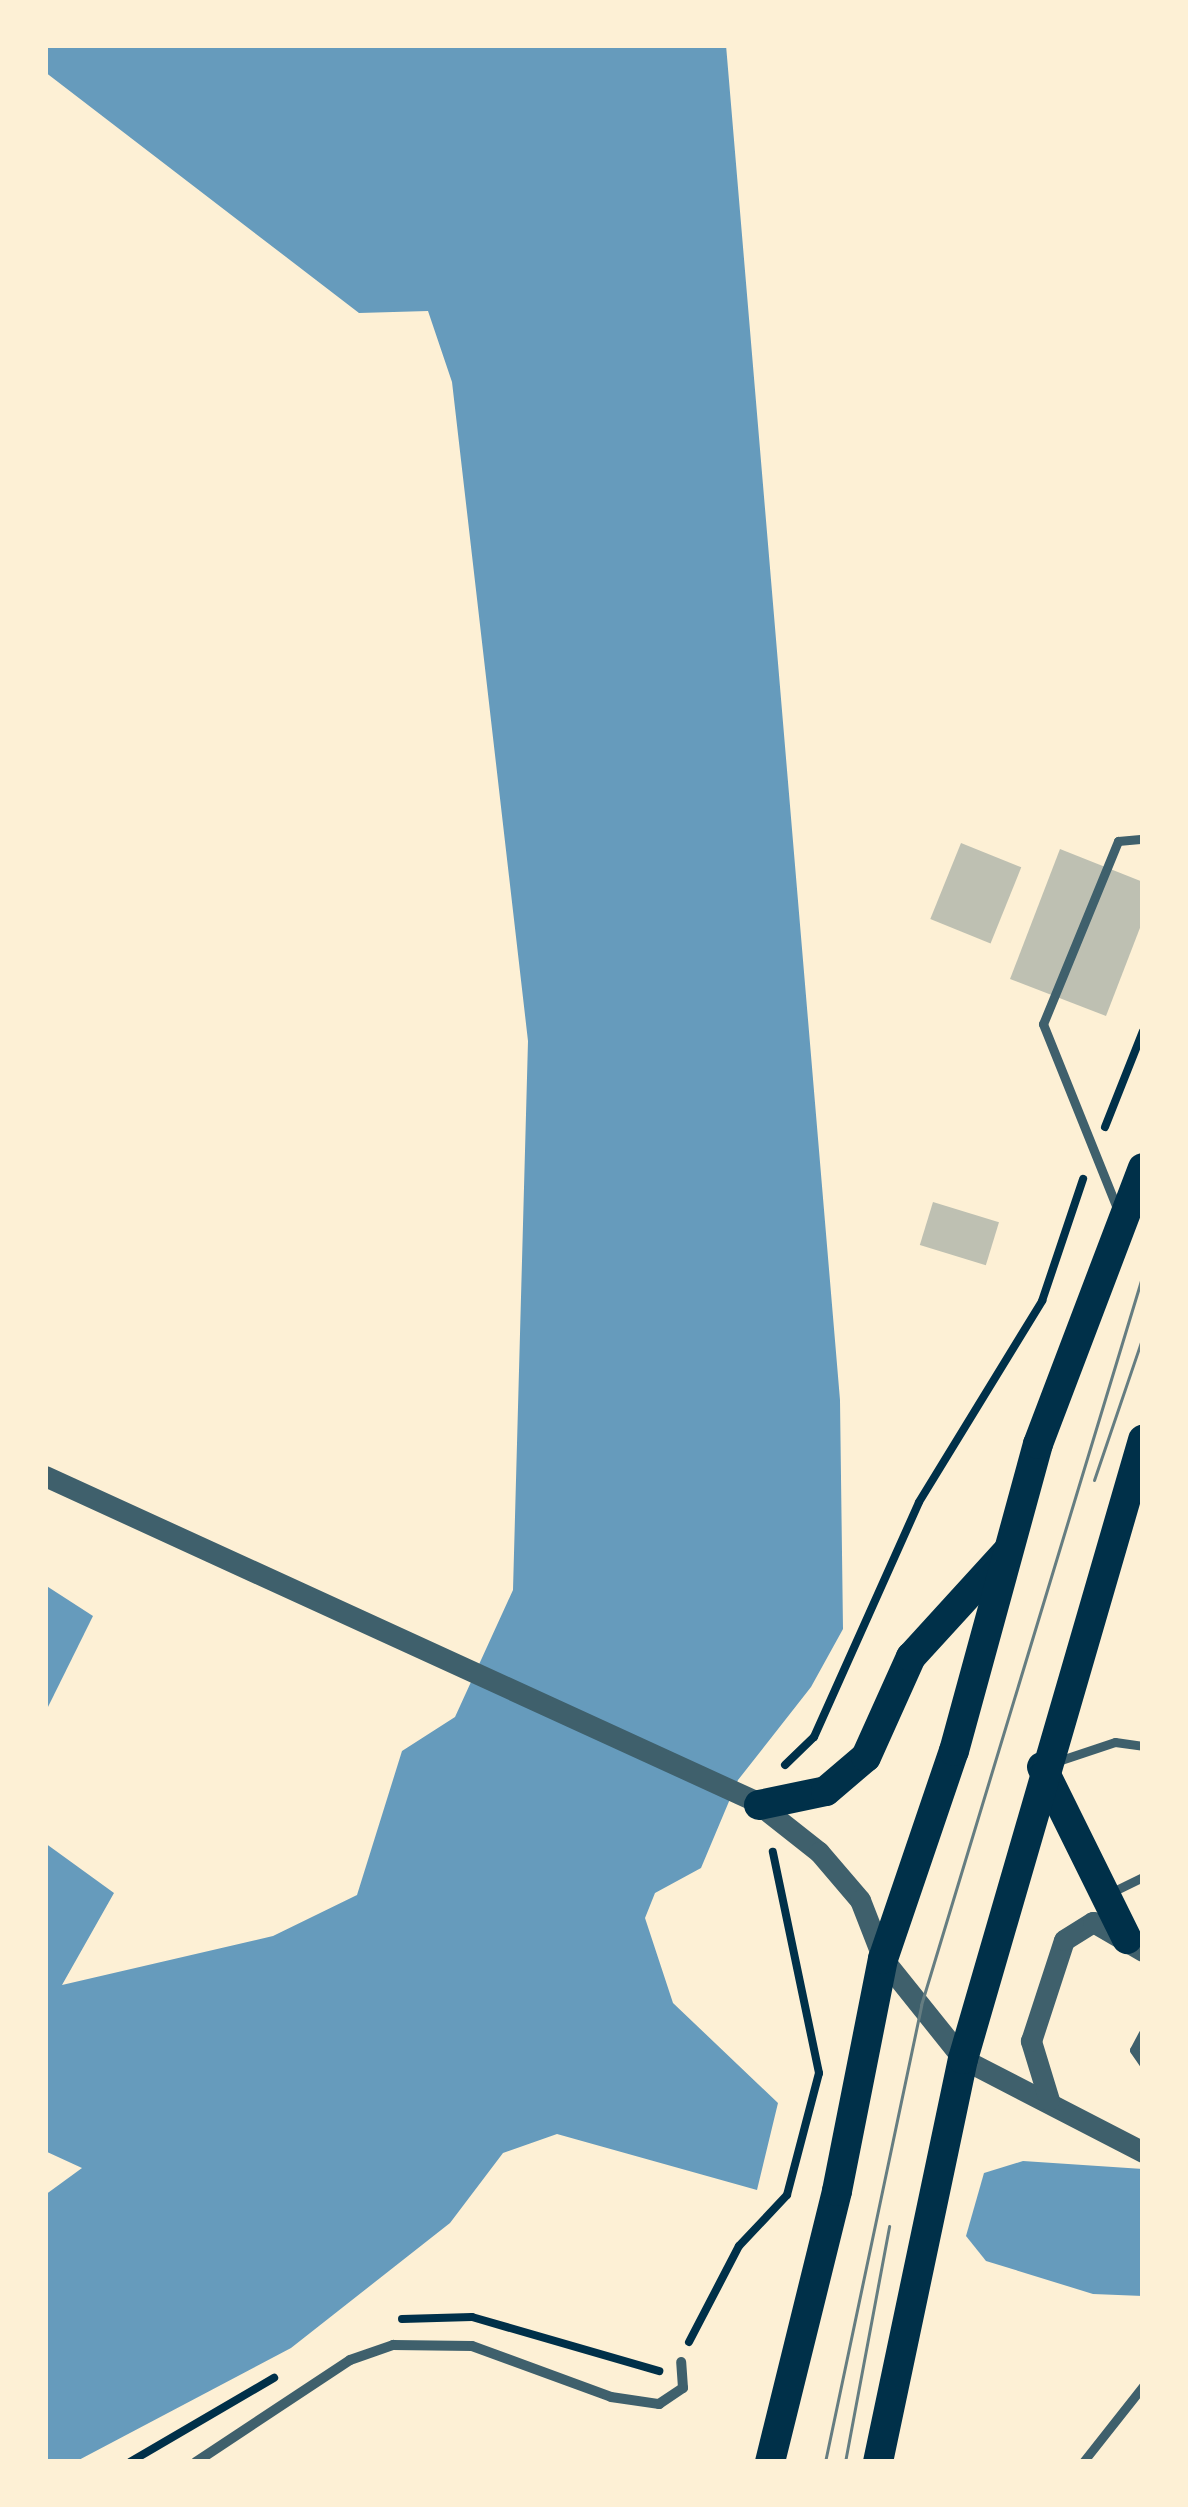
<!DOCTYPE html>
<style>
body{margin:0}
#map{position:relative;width:1188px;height:2507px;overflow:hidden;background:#fdf0d5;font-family:Overpass,sans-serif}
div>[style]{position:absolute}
.water>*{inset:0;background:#669bbc}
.building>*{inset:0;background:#bec0b2;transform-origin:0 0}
.path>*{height:8px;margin:-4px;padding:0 4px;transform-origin:4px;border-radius:4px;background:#003049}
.service>*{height:9px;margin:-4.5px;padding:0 4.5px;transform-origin:4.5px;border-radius:4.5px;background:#3f606c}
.pedestrian>*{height:10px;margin:-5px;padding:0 5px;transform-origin:5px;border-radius:5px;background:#3f606c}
.tertiary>*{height:21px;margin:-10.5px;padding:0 10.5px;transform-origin:10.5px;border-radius:10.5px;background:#3f606c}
.primary>*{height:30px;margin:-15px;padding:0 15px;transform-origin:15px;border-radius:15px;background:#003049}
.tram>*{height:3px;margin:-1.5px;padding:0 1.5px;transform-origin:1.5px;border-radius:1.5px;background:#657d81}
span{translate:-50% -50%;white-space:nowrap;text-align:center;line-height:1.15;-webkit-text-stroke:10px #fdf0d5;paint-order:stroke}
.frame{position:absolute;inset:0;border:48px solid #fdf0d5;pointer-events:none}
</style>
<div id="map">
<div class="water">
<i style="clip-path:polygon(45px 45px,726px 45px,840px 1400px,843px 1629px,811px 1687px,738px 1780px,701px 1868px,655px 1893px,645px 1918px,673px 2003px,778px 2103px,757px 2190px,557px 2134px,503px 2153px,450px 2223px,291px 2348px,75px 2462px,45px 2462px,45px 2195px,82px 2168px,45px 2151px,45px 1843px,114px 1893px,62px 1985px,273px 1936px,357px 1895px,402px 1751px,455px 1717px,513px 1590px,528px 1041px,452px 382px,428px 311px,359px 313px,45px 72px)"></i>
<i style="clip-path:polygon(45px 1585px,93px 1616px,45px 1713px)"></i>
<i style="clip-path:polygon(1023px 2161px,1143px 2169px,1143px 2296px,1093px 2294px,986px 2261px,966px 2236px,984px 2173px)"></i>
</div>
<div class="building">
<i style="left:961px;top:843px;width:65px;height:82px;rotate:22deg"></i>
<i style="clip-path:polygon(1060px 849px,1143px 882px,1143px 920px,1106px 1016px,1010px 979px)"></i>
<i style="left:933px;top:1202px;width:69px;height:45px;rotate:17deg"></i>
</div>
<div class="path">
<i style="left:1105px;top:1127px;width:103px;rotate:-68.4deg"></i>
<i style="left:785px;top:1765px;width:40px;rotate:-44deg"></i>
<i style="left:814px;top:1737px;width:257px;rotate:-65.9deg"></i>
<i style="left:919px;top:1502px;width:236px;rotate:-58.5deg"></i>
<i style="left:1042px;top:1301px;width:129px;rotate:-71.4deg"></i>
<i style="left:402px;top:2319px;width:70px;rotate:-1.6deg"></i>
<i style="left:472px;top:2317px;width:195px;rotate:16.1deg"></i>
<i style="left:689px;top:2342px;width:108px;rotate:-62.5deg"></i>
<i style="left:739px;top:2246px;width:70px;rotate:-46.7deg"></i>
<i style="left:787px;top:2195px;width:126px;rotate:-75.3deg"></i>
<i style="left:819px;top:2073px;width:226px;rotate:-101.8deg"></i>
<i style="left:130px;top:2462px;width:167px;rotate:-30.3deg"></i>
</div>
<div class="service">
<i style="left:1119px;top:1213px;width:204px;rotate:-111.9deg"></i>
<i style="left:1043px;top:1024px;width:198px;rotate:-67.7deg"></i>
<i style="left:1118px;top:841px;width:25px;rotate:-5deg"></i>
<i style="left:1058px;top:1761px;width:60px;rotate:-18.4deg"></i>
<i style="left:1115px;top:1742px;width:28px;rotate:8deg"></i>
<i style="left:1110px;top:1893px;width:37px;rotate:-26deg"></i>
<i style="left:1143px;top:2033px;width:19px;rotate:118deg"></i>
<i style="left:1134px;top:2050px;width:16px;rotate:55deg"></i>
<i style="left:1083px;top:2462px;width:97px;rotate:-51.7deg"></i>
</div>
<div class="pedestrian">
<i style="left:196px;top:2462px;width:185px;rotate:-33.5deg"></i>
<i style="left:350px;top:2360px;width:46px;rotate:-19.2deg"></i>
<i style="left:393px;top:2345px;width:79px;rotate:0.7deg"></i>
<i style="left:472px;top:2346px;width:148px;rotate:20.1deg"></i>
<i style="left:611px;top:2397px;width:49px;rotate:8.3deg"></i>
<i style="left:659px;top:2404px;width:29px;rotate:-34deg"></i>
<i style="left:683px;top:2388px;width:26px;rotate:-94deg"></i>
</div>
<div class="tertiary">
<i style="left:45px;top:1476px;width:779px;rotate:24.59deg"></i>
<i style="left:753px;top:1800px;width:84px;rotate:38.2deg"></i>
<i style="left:819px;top:1852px;width:63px;rotate:49.5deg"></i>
<i style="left:860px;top:1900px;width:63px;rotate:68.7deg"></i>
<i style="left:883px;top:1959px;width:128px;rotate:51.3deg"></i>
<i style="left:963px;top:2059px;width:203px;rotate:27.3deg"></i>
<i style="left:1049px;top:2100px;width:62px;rotate:-107deg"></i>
<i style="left:1031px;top:2041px;width:106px;rotate:-71.9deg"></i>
<i style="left:1064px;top:1940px;width:34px;rotate:-32deg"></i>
<i style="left:1093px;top:1922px;width:58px;rotate:30.1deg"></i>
</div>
<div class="primary">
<i style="left:1042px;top:1767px;width:192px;rotate:63.7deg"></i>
<i style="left:759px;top:1805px;width:68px;rotate:-11.8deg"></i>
<i style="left:826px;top:1791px;width:52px;rotate:-40.4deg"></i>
<i style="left:866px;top:1757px;width:110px;rotate:-65.8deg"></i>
<i style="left:911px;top:1657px;width:141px;rotate:-47.6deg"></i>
<i style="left:770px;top:2462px;width:279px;rotate:-76.1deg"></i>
<i style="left:837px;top:2191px;width:237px;rotate:-78.8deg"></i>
<i style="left:883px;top:1959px;width:220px;rotate:-71.2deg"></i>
<i style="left:954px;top:1751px;width:318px;rotate:-74.7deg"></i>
<i style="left:1038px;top:1444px;width:295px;rotate:-69.2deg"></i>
<i style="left:878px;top:2462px;width:412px;rotate:-78.1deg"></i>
<i style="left:963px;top:2059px;width:645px;rotate:-73.79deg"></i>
</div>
<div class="tram">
<i style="left:1094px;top:1480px;width:152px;rotate:-71.2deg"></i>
<i style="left:825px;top:2462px;width:467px;rotate:-78.1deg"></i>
<i style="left:921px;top:2005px;width:764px;rotate:-73.11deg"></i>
<i style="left:845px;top:2462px;width:240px;rotate:-79.4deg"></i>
</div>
<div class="frame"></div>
</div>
